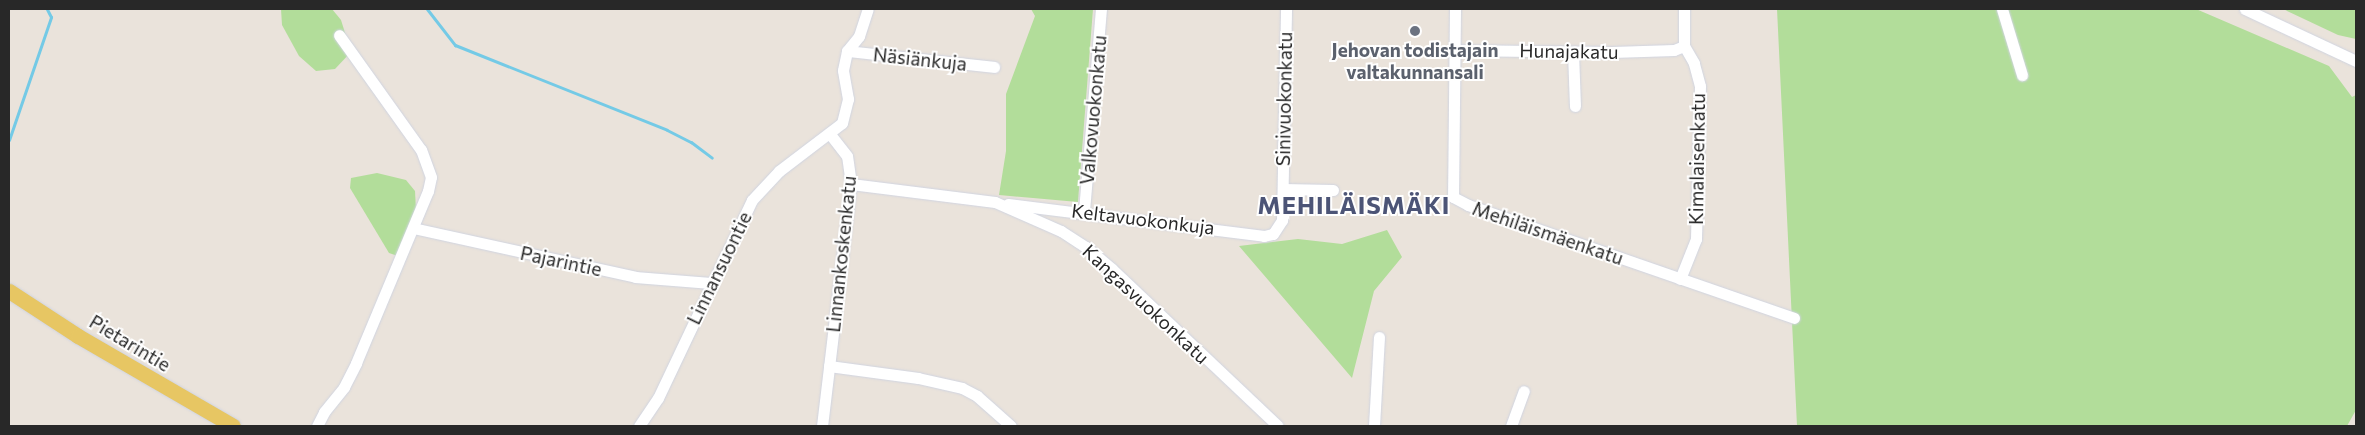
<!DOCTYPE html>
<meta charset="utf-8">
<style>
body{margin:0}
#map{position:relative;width:2365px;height:435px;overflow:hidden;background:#eae3db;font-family:Commissioner,sans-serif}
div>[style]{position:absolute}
.green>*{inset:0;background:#b2dd9a}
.stream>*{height:3px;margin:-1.5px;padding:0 1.5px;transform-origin:1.5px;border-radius:1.5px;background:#74cae6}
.roads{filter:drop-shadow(0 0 1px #d0d4e0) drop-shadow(0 0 1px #d0d4e0)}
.minor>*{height:11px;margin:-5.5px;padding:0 5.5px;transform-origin:5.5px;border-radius:5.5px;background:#fff}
.major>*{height:15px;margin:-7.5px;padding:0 7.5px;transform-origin:7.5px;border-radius:7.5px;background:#e7c663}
.dots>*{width:14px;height:14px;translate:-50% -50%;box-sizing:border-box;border:2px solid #fff;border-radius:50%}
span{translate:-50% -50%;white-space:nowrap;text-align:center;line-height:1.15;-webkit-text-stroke:4px #fff;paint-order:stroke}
.worship-label{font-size:19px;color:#5b616d;font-weight:700}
.street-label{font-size:19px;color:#282828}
.district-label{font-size:24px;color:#4c5476;font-weight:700;letter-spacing:1px}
.frame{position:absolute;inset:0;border:10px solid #282828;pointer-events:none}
</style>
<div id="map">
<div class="green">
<i style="clip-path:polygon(281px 9px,332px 9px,341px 20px,351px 52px,335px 69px,316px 71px,299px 56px,282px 25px)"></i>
<i style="clip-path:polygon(1031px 9px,1093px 9px,1078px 202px,999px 195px,1006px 151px,1006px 94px,1035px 16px)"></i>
<i style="clip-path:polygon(1777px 9px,2196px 9px,2329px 66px,2352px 97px,2356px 95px,2356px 410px,2347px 426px,1797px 426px)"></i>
<i style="clip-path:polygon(2283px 9px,2356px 9px,2356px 39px,2338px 35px)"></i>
<i style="clip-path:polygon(377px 173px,406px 180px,415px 191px,416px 210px,398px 256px,389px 253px,350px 188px,351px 178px)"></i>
<i style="clip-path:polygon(1387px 230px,1402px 257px,1374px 291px,1352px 378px,1239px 246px,1298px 239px,1342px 244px)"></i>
</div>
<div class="stream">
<i style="left:427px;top:9px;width:46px;rotate:52.1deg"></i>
<i style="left:455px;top:45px;width:228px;rotate:21.8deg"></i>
<i style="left:667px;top:130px;width:27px;rotate:27deg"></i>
<i style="left:691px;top:142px;width:26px;rotate:37deg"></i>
<i style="left:9px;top:140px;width:130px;rotate:-71.1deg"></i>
<i style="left:51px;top:17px;width:9px;rotate:-117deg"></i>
</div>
<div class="roads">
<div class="minor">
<i style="left:1455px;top:9px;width:188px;rotate:90.6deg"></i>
<i style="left:1453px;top:197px;width:17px;rotate:28deg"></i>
<i style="left:1468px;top:205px;width:345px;rotate:19.1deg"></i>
<i style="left:2002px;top:9px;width:69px;rotate:73.1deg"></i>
<i style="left:2245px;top:9px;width:123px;rotate:25.1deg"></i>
<i style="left:1454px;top:50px;width:158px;rotate:0.7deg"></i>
<i style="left:1612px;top:52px;width:62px;rotate:-1.8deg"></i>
<i style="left:1674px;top:50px;width:11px;rotate:-22deg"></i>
<i style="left:847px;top:51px;width:148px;rotate:6.2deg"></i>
<i style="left:1573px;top:52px;width:54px;rotate:87.9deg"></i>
<i style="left:851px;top:184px;width:145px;rotate:7.1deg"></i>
<i style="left:995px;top:202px;width:72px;rotate:23.7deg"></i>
<i style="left:1061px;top:231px;width:30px;rotate:33deg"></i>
<i style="left:1086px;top:247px;width:34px;rotate:40deg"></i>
<i style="left:1112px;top:269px;width:228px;rotate:43.4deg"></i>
<i style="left:1283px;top:189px;width:50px;rotate:1.1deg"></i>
<i style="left:1008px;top:204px;width:258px;rotate:7.1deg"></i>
<i style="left:1264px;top:236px;width:9px;rotate:-13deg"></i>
<i style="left:1273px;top:234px;width:17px;rotate:-57deg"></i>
<i style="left:1282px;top:220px;width:211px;rotate:-88.9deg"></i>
<i style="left:1084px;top:211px;width:203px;rotate:-85.2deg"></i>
<i style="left:413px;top:228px;width:227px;rotate:12.4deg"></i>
<i style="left:635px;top:277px;width:76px;rotate:4.5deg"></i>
<i style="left:1680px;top:279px;width:43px;rotate:-68.2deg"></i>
<i style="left:1696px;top:239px;width:153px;rotate:-88.5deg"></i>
<i style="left:1700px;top:86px;width:24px;rotate:-105deg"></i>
<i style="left:1694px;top:63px;width:20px;rotate:-120deg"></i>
<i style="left:1684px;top:46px;width:37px;rotate:-90deg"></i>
<i style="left:829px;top:366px;width:90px;rotate:7.7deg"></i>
<i style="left:918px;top:378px;width:45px;rotate:12.8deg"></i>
<i style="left:962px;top:388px;width:17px;rotate:28deg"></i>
<i style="left:977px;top:396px;width:45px;rotate:41.4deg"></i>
<i style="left:317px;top:426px;width:16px;rotate:-63deg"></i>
<i style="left:324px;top:412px;width:32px;rotate:-51deg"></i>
<i style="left:344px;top:387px;width:27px;rotate:-63deg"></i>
<i style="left:356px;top:363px;width:186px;rotate:-67.3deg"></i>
<i style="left:428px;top:191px;width:14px;rotate:-78deg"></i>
<i style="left:431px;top:177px;width:29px;rotate:-110deg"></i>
<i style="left:421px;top:150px;width:141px;rotate:-125.5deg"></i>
<i style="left:639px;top:426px;width:34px;rotate:-56deg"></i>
<i style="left:658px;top:398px;width:219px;rotate:-64.6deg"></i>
<i style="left:752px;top:200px;width:40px;rotate:-47deg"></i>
<i style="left:779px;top:171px;width:79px;rotate:-37.3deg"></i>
<i style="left:842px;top:123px;width:25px;rotate:-76deg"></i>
<i style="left:848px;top:99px;width:29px;rotate:-100deg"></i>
<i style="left:843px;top:70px;width:19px;rotate:-78deg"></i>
<i style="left:847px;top:51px;width:19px;rotate:-51deg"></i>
<i style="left:859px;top:36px;width:28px;rotate:-72deg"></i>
<i style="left:822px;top:426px;width:244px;rotate:-83.2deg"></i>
<i style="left:851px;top:184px;width:28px;rotate:-98deg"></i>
<i style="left:847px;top:156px;width:28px;rotate:-128deg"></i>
<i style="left:1374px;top:426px;width:89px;rotate:-86.8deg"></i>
<i style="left:1511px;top:426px;width:37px;rotate:-70deg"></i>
</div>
<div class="major">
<i style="left:9px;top:291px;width:82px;rotate:33.1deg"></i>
<i style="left:78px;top:336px;width:179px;rotate:30.1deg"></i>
</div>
</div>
<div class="dots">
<i style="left:1415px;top:31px;background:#6b7280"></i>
</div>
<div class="worship-label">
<span style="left:1415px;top:61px">Jehovan todistajain<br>valtakunnansali</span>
</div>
<div class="street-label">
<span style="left:1569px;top:51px;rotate:1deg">Hunajakatu</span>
<span style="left:920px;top:59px;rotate:6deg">Näsiänkuja</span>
<span style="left:1284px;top:99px;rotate:-89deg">Sinivuokonkatu</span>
<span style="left:1093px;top:110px;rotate:-85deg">Valkovuokonkatu</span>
<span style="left:1697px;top:159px;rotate:-89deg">Kimalaisenkatu</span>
<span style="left:1143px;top:219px;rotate:7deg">Keltavuokonkuja</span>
<span style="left:1548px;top:233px;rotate:19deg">Mehiläismäenkatu</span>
<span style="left:841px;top:254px;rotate:-84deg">Linnankoskenkatu</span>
<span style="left:561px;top:261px;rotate:12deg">Pajarintie</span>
<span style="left:719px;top:268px;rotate:-64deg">Linnansuontie</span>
<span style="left:1146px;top:304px;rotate:43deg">Kangasvuokonkatu</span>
<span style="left:130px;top:343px;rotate:31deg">Pietarintie</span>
</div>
<div class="district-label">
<span style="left:1354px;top:205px">MEHILÄISMÄKI</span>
</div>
<div class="frame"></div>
</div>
